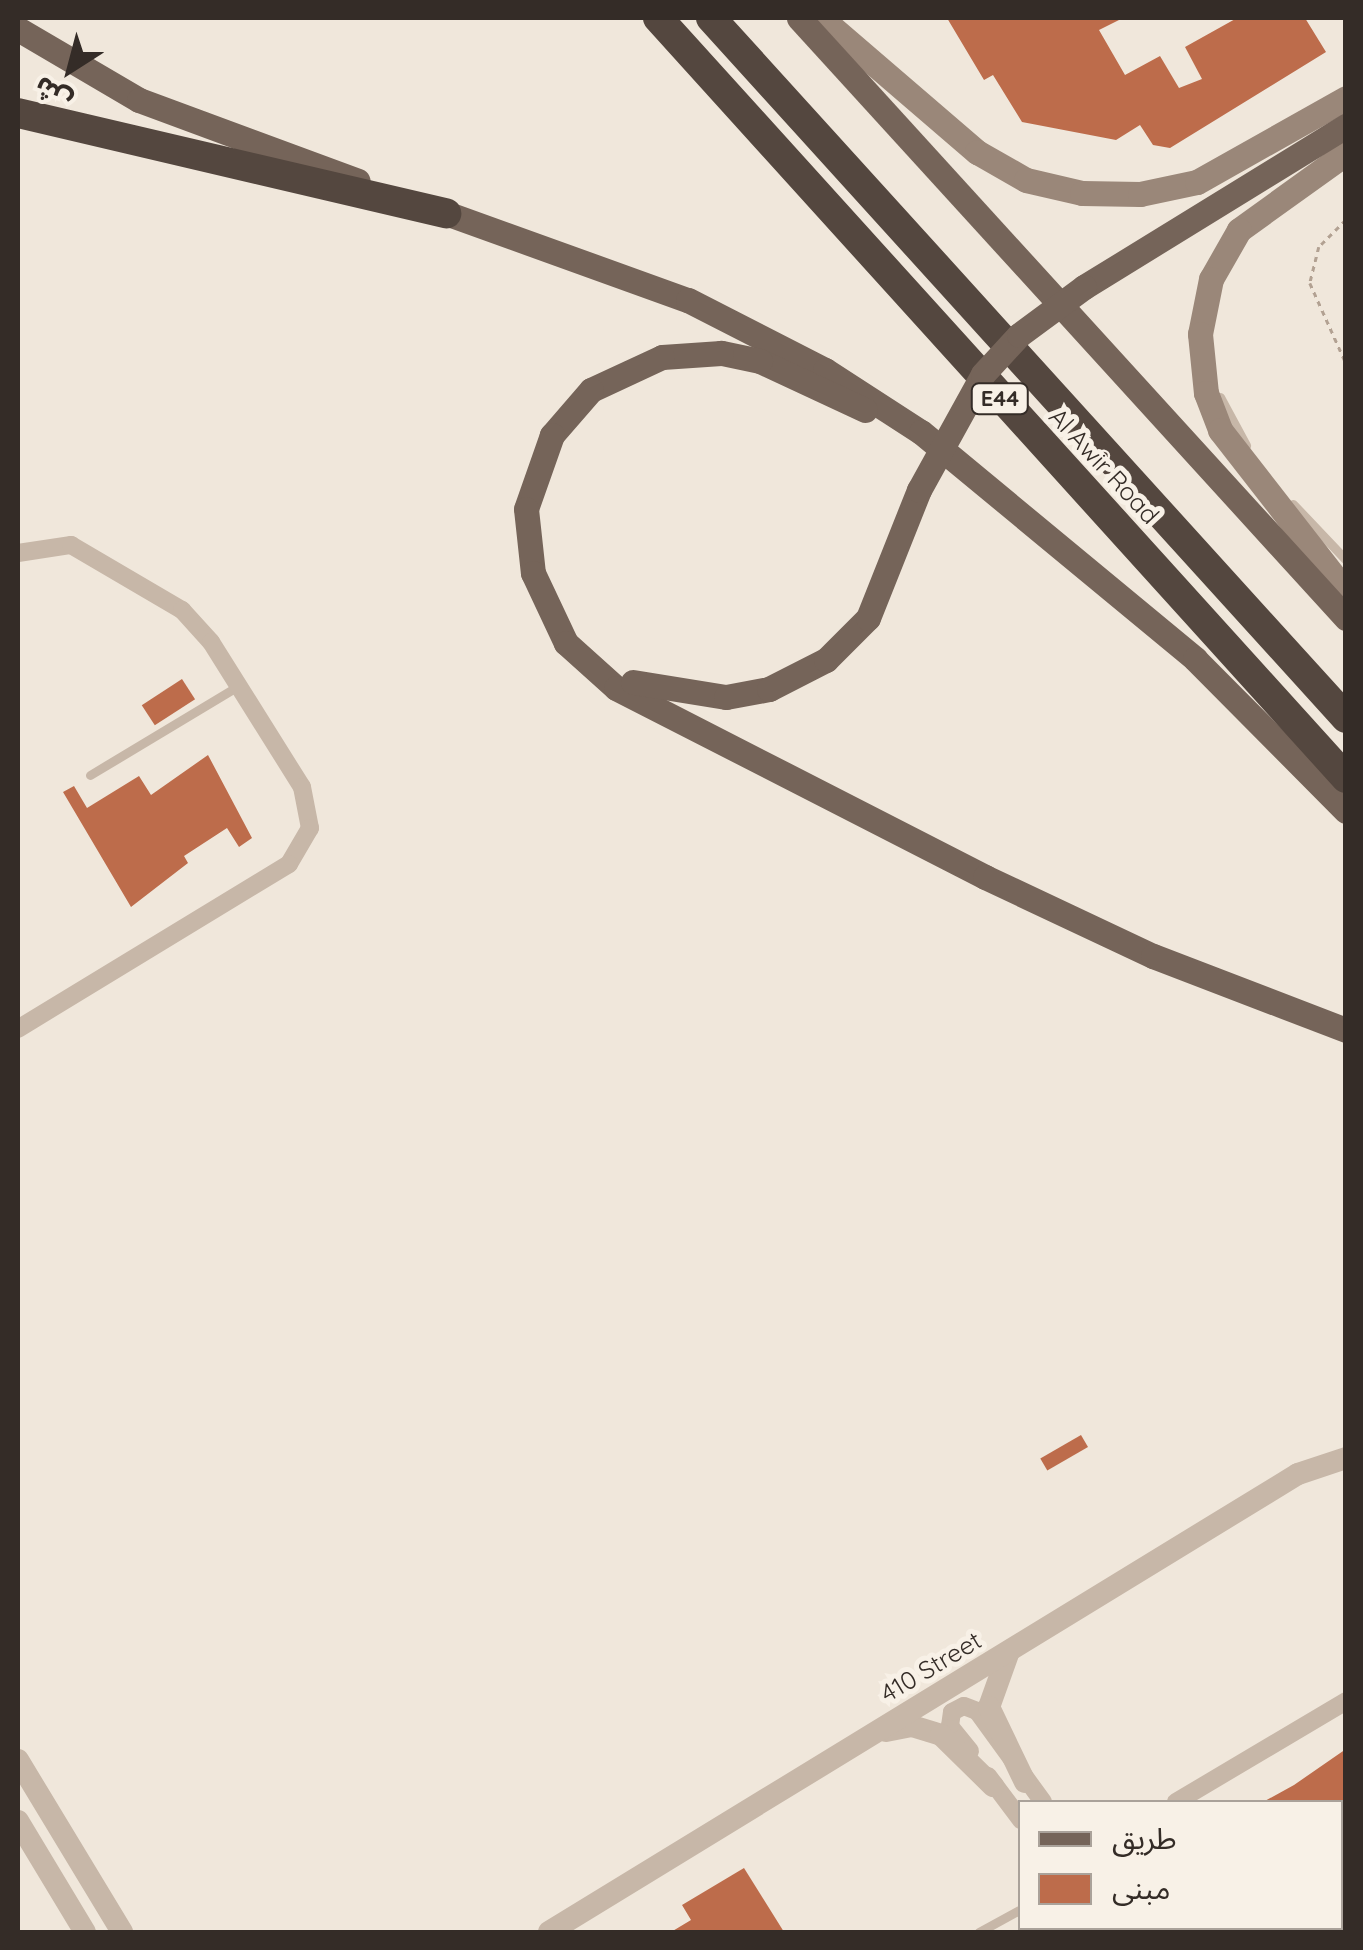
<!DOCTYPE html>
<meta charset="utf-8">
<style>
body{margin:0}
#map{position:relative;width:1363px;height:1950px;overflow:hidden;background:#f0e7db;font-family:Quicksand,"Noto Sans Arabic",sans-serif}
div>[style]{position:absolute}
.building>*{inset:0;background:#bd6c4b;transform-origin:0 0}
.path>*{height:2.5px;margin-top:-1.25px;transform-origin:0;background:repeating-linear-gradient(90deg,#b2a192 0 5px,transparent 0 10px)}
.service>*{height:9px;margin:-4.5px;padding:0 4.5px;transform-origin:4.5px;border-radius:4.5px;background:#c7b7a8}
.minor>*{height:18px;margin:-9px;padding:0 9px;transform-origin:9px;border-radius:9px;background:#c7b7a8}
.tertiary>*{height:22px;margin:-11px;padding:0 11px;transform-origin:11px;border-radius:11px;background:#c7b7a8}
.secondary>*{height:25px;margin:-12.5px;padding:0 12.5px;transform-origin:12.5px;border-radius:12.5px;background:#9a8779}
.primary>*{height:25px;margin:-12.5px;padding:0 12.5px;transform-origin:12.5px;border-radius:12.5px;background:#756459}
.motorway>*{height:30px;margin:-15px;padding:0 15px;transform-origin:15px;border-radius:15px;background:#54473f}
.primary-bridge>*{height:25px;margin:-12.5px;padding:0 12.5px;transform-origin:12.5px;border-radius:12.5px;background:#756459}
span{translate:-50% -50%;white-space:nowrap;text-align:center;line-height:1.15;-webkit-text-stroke:10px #f8f1e7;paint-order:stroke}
.shield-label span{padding:2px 8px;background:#f8f1e7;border:2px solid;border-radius:8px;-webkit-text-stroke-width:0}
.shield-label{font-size:22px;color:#342c27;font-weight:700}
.street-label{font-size:25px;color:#342c27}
.frame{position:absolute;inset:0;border:20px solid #342c27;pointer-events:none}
.legend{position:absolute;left:1018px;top:1800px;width:325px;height:130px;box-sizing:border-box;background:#f8f1e7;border:2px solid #aaa29a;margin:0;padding:12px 18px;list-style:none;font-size:30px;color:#342c27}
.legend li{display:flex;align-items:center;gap:20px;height:50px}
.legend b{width:50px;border:2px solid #aaa29a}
.north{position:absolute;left:20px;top:20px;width:100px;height:100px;-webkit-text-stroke:8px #f8f1e7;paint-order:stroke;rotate:216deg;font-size:28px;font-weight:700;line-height:40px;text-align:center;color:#342c27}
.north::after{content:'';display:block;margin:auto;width:35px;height:45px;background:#342c27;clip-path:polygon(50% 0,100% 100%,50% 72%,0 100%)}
</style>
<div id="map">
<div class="building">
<i style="clip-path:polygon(947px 18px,1123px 18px,1099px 30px,1125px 75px,1160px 56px,1179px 88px,1202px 79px,1185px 47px,1237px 18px,1305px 18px,1326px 52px,1170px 148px,1153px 145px,1140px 125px,1116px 140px,1022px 122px,993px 75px,984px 80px)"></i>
<i style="left:182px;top:679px;width:24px;height:48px;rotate:57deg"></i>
<i style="clip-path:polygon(208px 755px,252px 838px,239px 847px,227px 828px,184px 856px,188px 863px,131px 907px,63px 792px,74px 786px,87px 808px,139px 776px,151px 795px)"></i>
<i style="left:1081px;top:1435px;width:14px;height:47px;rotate:60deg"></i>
<i style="clip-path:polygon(1346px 1749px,1346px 1802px,1263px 1802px,1294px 1785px)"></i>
<i style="clip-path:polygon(744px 1868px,784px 1932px,671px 1932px,691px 1920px,682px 1905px)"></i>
</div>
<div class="path">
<i style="left:1346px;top:220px;width:38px;rotate:135deg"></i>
<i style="left:1319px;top:247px;width:37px;rotate:104deg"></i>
<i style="left:1310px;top:283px;width:88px;rotate:65.8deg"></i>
</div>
<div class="service">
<i style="left:1220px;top:397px;width:55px;rotate:61.6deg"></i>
<i style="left:1293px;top:504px;width:77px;rotate:46.6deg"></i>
<i style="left:90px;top:775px;width:173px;rotate:-31deg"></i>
<i style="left:979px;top:1932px;width:48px;rotate:-28.7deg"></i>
<i style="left:1212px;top:1932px;width:7px;rotate:-34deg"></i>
</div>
<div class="minor">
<i style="left:18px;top:553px;width:54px;rotate:-8.6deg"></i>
<i style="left:71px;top:545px;width:129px;rotate:30.4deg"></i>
<i style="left:182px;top:610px;width:43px;rotate:47.8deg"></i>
<i style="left:211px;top:642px;width:171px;rotate:57.9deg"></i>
<i style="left:302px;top:787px;width:42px;rotate:79deg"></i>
<i style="left:310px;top:828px;width:42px;rotate:120.3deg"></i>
<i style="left:289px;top:864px;width:317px;rotate:148.7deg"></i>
<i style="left:970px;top:1751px;width:32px;rotate:-129deg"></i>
<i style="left:950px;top:1726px;width:14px;rotate:-82deg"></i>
<i style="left:952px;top:1712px;width:13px;rotate:-27deg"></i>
<i style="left:964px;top:1706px;width:14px;rotate:21deg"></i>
<i style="left:977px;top:1711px;width:112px;rotate:54deg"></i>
<i style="left:988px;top:1776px;width:55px;rotate:53.1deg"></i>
<i style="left:1176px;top:1802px;width:198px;rotate:-30.7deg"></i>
<i style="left:1107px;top:1928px;width:6px;rotate:45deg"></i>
<i style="left:1146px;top:1928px;width:6px;rotate:45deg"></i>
</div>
<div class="tertiary">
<i style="left:1008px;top:1654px;width:56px;rotate:109.7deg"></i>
<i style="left:989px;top:1707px;width:83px;rotate:64.4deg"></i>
<i style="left:886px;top:1731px;width:26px;rotate:-11deg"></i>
<i style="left:912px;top:1726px;width:30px;rotate:17deg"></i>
<i style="left:941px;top:1735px;width:73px;rotate:44.4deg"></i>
<i style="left:18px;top:1760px;width:201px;rotate:58.8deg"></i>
<i style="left:18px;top:1821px;width:130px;rotate:58.9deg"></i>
<i style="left:549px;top:1932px;width:878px;rotate:-31.45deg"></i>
<i style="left:1298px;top:1474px;width:51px;rotate:-18.4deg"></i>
</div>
<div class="secondary">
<i style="left:821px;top:18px;width:206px;rotate:40.7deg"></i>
<i style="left:977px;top:152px;width:56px;rotate:29.7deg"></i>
<i style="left:1026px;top:180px;width:57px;rotate:13.1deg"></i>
<i style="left:1082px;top:193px;width:58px;rotate:1deg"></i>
<i style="left:1140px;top:194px;width:58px;rotate:-11.9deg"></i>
<i style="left:1197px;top:182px;width:171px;rotate:-29.4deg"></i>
<i style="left:1346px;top:153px;width:132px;rotate:144.3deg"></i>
<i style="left:1239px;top:230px;width:56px;rotate:119.7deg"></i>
<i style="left:1211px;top:279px;width:56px;rotate:101.3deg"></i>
<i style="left:1200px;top:334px;width:59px;rotate:84.2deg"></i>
<i style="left:1206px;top:393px;width:40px;rotate:69deg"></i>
<i style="left:1220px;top:430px;width:205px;rotate:52.1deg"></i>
</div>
<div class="primary">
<i style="left:799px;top:18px;width:812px;rotate:47.65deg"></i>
<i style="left:18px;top:29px;width:140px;rotate:30.4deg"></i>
<i style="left:139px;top:100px;width:233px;rotate:20.3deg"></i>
<i style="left:429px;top:207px;width:275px;rotate:19.8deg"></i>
<i style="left:688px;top:300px;width:154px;rotate:27.1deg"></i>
<i style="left:825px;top:370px;width:114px;rotate:32.9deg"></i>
<i style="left:921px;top:432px;width:356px;rotate:39.6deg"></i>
<i style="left:1195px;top:659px;width:214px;rotate:45.2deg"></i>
<i style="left:1084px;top:287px;width:308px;rotate:-31.6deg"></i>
<i style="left:865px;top:410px;width:116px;rotate:-155deg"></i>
<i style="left:760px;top:361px;width:40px;rotate:-168deg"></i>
<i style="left:721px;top:353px;width:59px;rotate:176.1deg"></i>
<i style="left:662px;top:357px;width:78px;rotate:155.1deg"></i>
<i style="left:591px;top:390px;width:60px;rotate:130.9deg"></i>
<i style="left:552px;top:435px;width:78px;rotate:109.4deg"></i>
<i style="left:526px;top:509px;width:64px;rotate:83.8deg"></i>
<i style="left:533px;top:573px;width:77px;rotate:64.8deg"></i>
<i style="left:566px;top:643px;width:67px;rotate:42deg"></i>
<i style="left:616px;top:688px;width:415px;rotate:27.1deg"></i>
<i style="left:985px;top:877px;width:186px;rotate:25.2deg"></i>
<i style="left:1153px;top:956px;width:207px;rotate:21deg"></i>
<i style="left:633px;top:682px;width:94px;rotate:9.2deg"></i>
<i style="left:726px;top:697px;width:44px;rotate:-10.5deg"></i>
<i style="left:769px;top:689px;width:64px;rotate:-27deg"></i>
<i style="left:826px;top:660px;width:59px;rotate:-45deg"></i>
<i style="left:868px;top:618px;width:138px;rotate:-68.3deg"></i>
</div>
<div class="motorway">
<i style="left:658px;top:18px;width:1025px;rotate:47.85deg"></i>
<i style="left:711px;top:18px;width:945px;rotate:47.79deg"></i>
<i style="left:18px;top:113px;width:440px;rotate:13.2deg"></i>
</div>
<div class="primary-bridge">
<i style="left:919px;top:490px;width:132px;rotate:-61.1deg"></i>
<i style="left:983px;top:374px;width:53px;rotate:-47.3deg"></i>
<i style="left:1019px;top:335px;width:81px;rotate:-36.4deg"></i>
</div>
<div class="shield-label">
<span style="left:1000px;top:399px">E44</span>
</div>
<div class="street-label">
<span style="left:1104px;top:466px;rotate:47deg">Al Awir Road</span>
<span style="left:931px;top:1667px;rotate:-31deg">410 Street</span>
</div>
<div class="frame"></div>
<ul class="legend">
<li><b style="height:12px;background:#756459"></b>طريق</li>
<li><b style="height:28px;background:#bd6c4b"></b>مبنى</li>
</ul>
<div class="north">ش</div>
</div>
